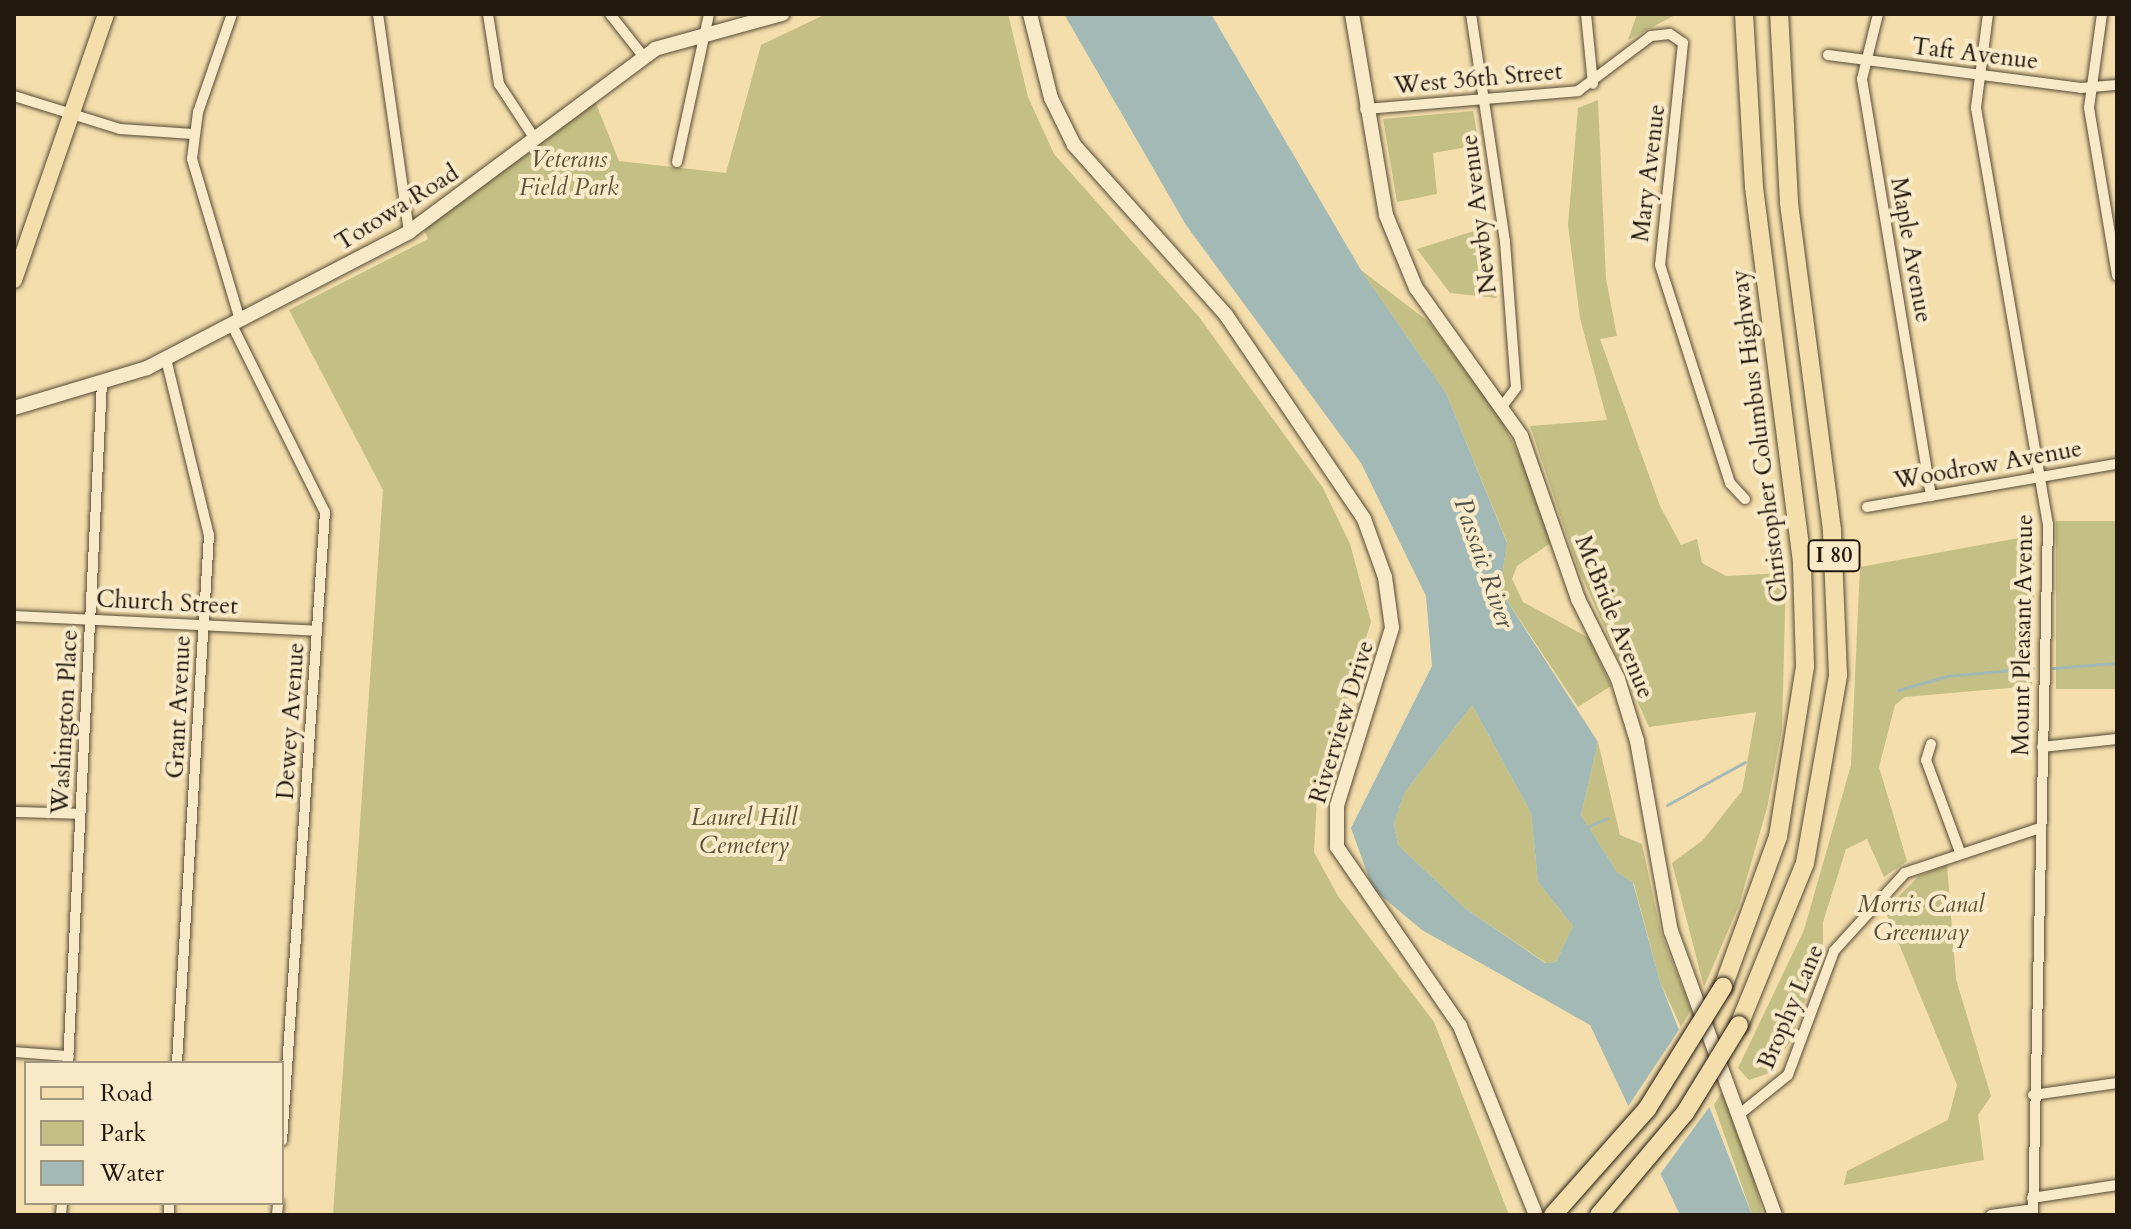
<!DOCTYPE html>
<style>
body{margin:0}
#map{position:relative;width:2131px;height:1229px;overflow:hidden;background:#f4deac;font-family:Cardo,serif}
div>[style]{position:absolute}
.green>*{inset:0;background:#c4bf84;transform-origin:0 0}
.water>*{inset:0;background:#a2b9b6}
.pier>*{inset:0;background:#f4deac}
.stream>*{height:3px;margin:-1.5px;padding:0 1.5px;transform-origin:1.5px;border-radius:1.5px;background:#a2b9b6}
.roads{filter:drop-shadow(0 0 2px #564a35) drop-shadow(0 0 2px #564a35)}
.street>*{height:10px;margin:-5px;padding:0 5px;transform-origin:5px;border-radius:5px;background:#f8eac9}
.secondary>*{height:14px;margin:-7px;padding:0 7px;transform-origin:7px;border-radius:7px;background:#f8eac9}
.primary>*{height:16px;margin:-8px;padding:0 8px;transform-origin:8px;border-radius:8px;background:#f4deac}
.highway>*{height:18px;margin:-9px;padding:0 9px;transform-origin:9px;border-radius:9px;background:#f4deac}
.bridges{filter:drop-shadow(0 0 2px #22180d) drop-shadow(0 0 2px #22180d)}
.highway-bridge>*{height:18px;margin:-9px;padding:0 9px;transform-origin:9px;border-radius:9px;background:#f4deac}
span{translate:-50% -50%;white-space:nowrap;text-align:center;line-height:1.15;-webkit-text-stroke:8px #f8eac9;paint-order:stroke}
.shield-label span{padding:2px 6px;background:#f8eac9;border:2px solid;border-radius:6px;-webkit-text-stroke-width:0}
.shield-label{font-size:22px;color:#22180d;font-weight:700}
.street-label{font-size:24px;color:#22180d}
.park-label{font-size:24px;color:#5b5237;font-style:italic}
.water-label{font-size:26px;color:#4f5048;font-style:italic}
.frame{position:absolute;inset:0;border:16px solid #22180d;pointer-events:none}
.legend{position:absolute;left:24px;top:1061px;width:260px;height:144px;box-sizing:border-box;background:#f8eac9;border:2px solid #a2967e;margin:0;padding:10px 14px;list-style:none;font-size:24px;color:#22180d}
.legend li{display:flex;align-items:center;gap:16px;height:40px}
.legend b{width:40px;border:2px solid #a2967e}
</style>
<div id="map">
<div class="green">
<i style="clip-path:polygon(826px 14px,1008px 14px,1028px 97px,1054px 154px,1199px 317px,1323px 488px,1350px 544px,1371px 622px,1317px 797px,1314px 852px,1338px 896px,1434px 1022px,1509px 1215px,333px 1215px,383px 490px,289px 310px,428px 239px,424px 230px,593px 96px,619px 161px,726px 173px,761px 45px)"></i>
<i style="clip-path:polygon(1637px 14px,1677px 14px,1628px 40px)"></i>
<i style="clip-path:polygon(1598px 100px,1606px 279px,1617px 336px,1600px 339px,1660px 506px,1681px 545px,1697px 539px,1702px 563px,1726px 576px,1786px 573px,1782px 729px,1767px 808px,1739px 905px,1704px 987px,1672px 863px,1703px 840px,1742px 791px,1756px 712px,1649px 727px,1578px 568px,1530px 426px,1607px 420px,1580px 318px,1568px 225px,1578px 108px)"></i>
<i style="clip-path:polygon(1473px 111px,1479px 145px,1433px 153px,1437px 194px,1397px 202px,1383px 119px)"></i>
<i style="clip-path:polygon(1484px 228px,1497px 298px,1450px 293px,1417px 249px)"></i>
<i style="clip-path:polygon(1361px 270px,1429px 322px,1499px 415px,1525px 467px,1552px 542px,1517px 566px,1512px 579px,1523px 602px,1589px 638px,1611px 686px,1578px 707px,1500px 590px,1507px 542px,1446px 393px)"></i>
<i style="left:2117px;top:521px;width:168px;height:61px;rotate:90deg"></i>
<i style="clip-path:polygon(2035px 535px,2032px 686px,1905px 697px,1895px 705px,1879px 767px,1907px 861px,1884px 877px,1867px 839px,1846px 849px,1823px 922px,1823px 948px,1791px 1040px,1770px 1073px,1749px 1080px,1738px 1068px,1804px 930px,1851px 765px,1860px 567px)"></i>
<i style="clip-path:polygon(1472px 705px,1531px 813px,1538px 882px,1573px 926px,1556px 962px,1546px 963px,1466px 909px,1398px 845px,1394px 823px,1405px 792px)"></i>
<i style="clip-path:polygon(1598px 742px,1620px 835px,1642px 844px,1661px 933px,1691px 1010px,1681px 1027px,1660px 982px,1634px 884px,1617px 872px,1581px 815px)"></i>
<i style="clip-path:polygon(1947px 865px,1956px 979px,1991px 1096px,1978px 1115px,1984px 1160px,1844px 1185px,1847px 1171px,1948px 1120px,1957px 1085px,1885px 910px,1919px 876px)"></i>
<i style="clip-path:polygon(1723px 1090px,1742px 1134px,1763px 1215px,1752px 1215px,1714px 1105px)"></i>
</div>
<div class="water">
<i style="clip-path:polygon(evenodd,1064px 14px,1211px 14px,1361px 270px,1446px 393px,1507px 543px,1500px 590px,1598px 742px,1581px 815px,1617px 872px,1633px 883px,1660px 982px,1752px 1215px,1680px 1215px,1590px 1025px,1422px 930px,1373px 889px,1351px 828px,1432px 666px,1426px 596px,1361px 463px,1186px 225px,1064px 14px,1472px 705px,1531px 813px,1538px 882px,1573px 926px,1556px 962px,1545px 963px,1466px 909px,1398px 845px,1394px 823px,1405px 792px,1472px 705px)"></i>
</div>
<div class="pier">
<i style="clip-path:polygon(1684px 1022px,1716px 1098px,1658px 1177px,1627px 1108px)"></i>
</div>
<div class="stream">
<i style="left:2053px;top:668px;width:64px;rotate:-4.5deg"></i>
<i style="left:1898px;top:690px;width:51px;rotate:-15.9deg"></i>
<i style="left:1947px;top:676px;width:86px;rotate:-5.3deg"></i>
<i style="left:1667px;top:805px;width:89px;rotate:-28.9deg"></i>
<i style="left:1587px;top:827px;width:22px;rotate:-24deg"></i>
</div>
<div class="roads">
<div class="street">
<i style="left:232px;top:14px;width:104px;rotate:109.1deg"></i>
<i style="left:198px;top:112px;width:47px;rotate:97.3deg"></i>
<i style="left:192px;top:159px;width:168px;rotate:73.4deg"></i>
<i style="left:378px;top:14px;width:220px;rotate:81.9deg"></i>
<i style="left:488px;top:14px;width:71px;rotate:81.1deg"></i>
<i style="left:499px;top:84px;width:66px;rotate:56.8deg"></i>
<i style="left:610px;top:14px;width:53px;rotate:51.8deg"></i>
<i style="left:1471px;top:14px;width:231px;rotate:81.5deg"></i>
<i style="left:1505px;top:242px;width:146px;rotate:85.7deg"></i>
<i style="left:1516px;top:388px;width:21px;rotate:127deg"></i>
<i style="left:1586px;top:14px;width:70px;rotate:84.3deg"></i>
<i style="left:1878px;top:14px;width:67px;rotate:103.8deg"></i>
<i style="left:1862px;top:79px;width:423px;rotate:80.6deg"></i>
<i style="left:1988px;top:14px;width:95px;rotate:97.3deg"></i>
<i style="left:1976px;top:108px;width:422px;rotate:80.2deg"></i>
<i style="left:2048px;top:524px;width:691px;rotate:91.24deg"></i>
<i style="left:2102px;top:14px;width:95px;rotate:97.9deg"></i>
<i style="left:2089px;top:108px;width:170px;rotate:80.5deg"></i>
<i style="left:1828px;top:55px;width:255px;rotate:7.4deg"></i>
<i style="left:2081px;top:88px;width:36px;rotate:-5deg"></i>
<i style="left:14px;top:96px;width:111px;rotate:17.3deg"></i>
<i style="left:120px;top:129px;width:73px;rotate:3.9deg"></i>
<i style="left:1365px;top:109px;width:214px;rotate:-4.8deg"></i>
<i style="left:1578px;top:91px;width:91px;rotate:-37deg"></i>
<i style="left:1651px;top:36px;width:19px;rotate:-6deg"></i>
<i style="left:1670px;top:34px;width:16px;rotate:35deg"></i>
<i style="left:1683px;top:43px;width:223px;rotate:95.9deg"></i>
<i style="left:1660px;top:265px;width:229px;rotate:72.2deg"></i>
<i style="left:1730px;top:483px;width:22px;rotate:47deg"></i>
<i style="left:677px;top:162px;width:151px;rotate:-77.8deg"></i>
<i style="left:232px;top:325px;width:209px;rotate:63.6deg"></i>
<i style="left:325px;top:512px;width:630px;rotate:93.91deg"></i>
<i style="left:166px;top:359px;width:181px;rotate:76.3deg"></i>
<i style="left:209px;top:535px;width:529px;rotate:93.47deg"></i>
<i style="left:1867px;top:507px;width:254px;rotate:-9.8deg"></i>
<i style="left:14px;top:616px;width:303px;rotate:2.8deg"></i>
<i style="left:1931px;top:744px;width:17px;rotate:107deg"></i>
<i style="left:1926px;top:760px;width:98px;rotate:69.7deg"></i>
<i style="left:2042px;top:747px;width:75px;rotate:-6.1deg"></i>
<i style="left:14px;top:812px;width:66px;rotate:1.7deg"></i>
<i style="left:14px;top:1052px;width:55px;rotate:4.2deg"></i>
<i style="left:68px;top:1063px;width:681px;rotate:-87.14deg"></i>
<i style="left:2033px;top:1095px;width:85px;rotate:-8.1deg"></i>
<i style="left:1741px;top:1113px;width:60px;rotate:-39deg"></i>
<i style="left:1788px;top:1075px;width:132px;rotate:-69.6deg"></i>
<i style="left:1834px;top:951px;width:105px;rotate:-47.7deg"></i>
<i style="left:1905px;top:873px;width:142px;rotate:-18.4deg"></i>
<i style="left:2032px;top:1198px;width:86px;rotate:-8.7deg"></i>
<i style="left:61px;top:1215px;width:12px;rotate:-85deg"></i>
<i style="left:169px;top:1215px;width:12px;rotate:-90deg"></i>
<i style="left:277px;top:1215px;width:12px;rotate:-85deg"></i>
<i style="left:1991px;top:1215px;width:42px;rotate:-8.1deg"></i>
</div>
<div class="secondary">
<i style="left:1030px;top:14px;width:87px;rotate:76deg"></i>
<i style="left:1051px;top:98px;width:52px;rotate:63.9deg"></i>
<i style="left:1074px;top:145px;width:228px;rotate:48.2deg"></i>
<i style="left:1226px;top:315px;width:246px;rotate:55.9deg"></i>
<i style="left:1364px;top:519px;width:62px;rotate:70.1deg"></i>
<i style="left:1385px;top:577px;width:51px;rotate:82.2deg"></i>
<i style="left:1392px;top:628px;width:186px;rotate:107.2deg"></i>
<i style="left:1337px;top:806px;width:41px;rotate:90deg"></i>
<i style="left:1337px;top:847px;width:217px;rotate:55.5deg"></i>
<i style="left:1460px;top:1026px;width:204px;rotate:68.1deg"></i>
<i style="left:1352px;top:14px;width:204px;rotate:80.4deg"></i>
<i style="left:1386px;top:215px;width:79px;rotate:67.7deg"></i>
<i style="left:1416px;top:288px;width:181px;rotate:54.6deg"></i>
<i style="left:1521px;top:436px;width:173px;rotate:70.7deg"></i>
<i style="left:1578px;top:599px;width:89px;rotate:63.4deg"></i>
<i style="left:1618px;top:679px;width:65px;rotate:73deg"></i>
<i style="left:1637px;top:741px;width:193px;rotate:79.9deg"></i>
<i style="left:1671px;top:931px;width:302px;rotate:69.9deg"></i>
<i style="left:14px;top:408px;width:139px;rotate:-16.7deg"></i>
<i style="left:147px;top:368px;width:295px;rotate:-27.4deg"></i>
<i style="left:409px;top:232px;width:307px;rotate:-36.6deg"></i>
<i style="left:655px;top:49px;width:132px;rotate:-15.4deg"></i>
</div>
<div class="primary">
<i style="left:14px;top:280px;width:281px;rotate:-70.9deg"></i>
</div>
<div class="highway">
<i style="left:1723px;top:987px;width:160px;rotate:-69.9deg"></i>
<i style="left:1778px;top:837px;width:173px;rotate:-81deg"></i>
<i style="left:1805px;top:666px;width:104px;rotate:-91.7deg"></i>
<i style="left:1802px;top:562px;width:378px;rotate:-97.3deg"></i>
<i style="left:1754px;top:187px;width:173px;rotate:-93.3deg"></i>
<i style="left:1739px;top:1025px;width:175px;rotate:-67.8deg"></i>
<i style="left:1805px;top:863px;width:191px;rotate:-80deg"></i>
<i style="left:1838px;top:675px;width:145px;rotate:-92.4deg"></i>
<i style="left:1832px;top:530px;width:331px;rotate:-97.5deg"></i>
<i style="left:1789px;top:202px;width:188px;rotate:-93deg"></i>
</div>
</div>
<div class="bridges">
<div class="highway-bridge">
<i style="left:1553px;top:1215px;width:142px;rotate:-48.4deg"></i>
<i style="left:1647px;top:1109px;width:144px;rotate:-58.1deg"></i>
<i style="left:1599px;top:1215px;width:133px;rotate:-49.9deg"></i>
<i style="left:1685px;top:1113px;width:103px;rotate:-58.5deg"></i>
</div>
</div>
<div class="shield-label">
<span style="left:1834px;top:556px">I 80</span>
</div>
<div class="street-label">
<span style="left:1975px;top:54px;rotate:7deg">Taft Avenue</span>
<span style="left:1478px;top:79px;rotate:-5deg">West 36th Street</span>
<span style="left:1649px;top:173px;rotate:-83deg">Mary Avenue</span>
<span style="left:397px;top:208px;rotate:-32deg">Totowa Road</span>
<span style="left:1479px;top:214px;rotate:-97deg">Newby Avenue</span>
<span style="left:1911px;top:250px;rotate:80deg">Maple Avenue</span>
<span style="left:1760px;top:436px;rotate:-97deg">Christopher Columbus Highway</span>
<span style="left:1988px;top:465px;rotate:-10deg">Woodrow Avenue</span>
<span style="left:167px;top:603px;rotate:3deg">Church Street</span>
<span style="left:1614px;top:617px;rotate:68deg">McBride Avenue</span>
<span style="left:2023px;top:635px;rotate:-89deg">Mount Pleasant Avenue</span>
<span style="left:179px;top:707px;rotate:-87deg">Grant Avenue</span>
<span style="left:291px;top:721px;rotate:-86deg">Dewey Avenue</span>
<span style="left:65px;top:722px;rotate:-87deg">Washington Place</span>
<span style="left:1342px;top:722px;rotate:-73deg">Riverview Drive</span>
<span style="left:1791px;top:1007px;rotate:-67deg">Brophy Lane</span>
</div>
<div class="park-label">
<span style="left:569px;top:174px">Veterans<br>Field Park</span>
<span style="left:744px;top:832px">Laurel Hill<br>Cemetery</span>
<span style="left:1921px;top:919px">Morris Canal<br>Greenway</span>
</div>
<div class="water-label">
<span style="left:1484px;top:563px;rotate:71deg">Passaic River</span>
</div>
<div class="frame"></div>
<ul class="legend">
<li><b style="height:10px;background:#f4deac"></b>Road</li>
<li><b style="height:22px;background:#c4bf84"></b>Park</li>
<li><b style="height:22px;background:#a2b9b6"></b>Water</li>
</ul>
</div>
